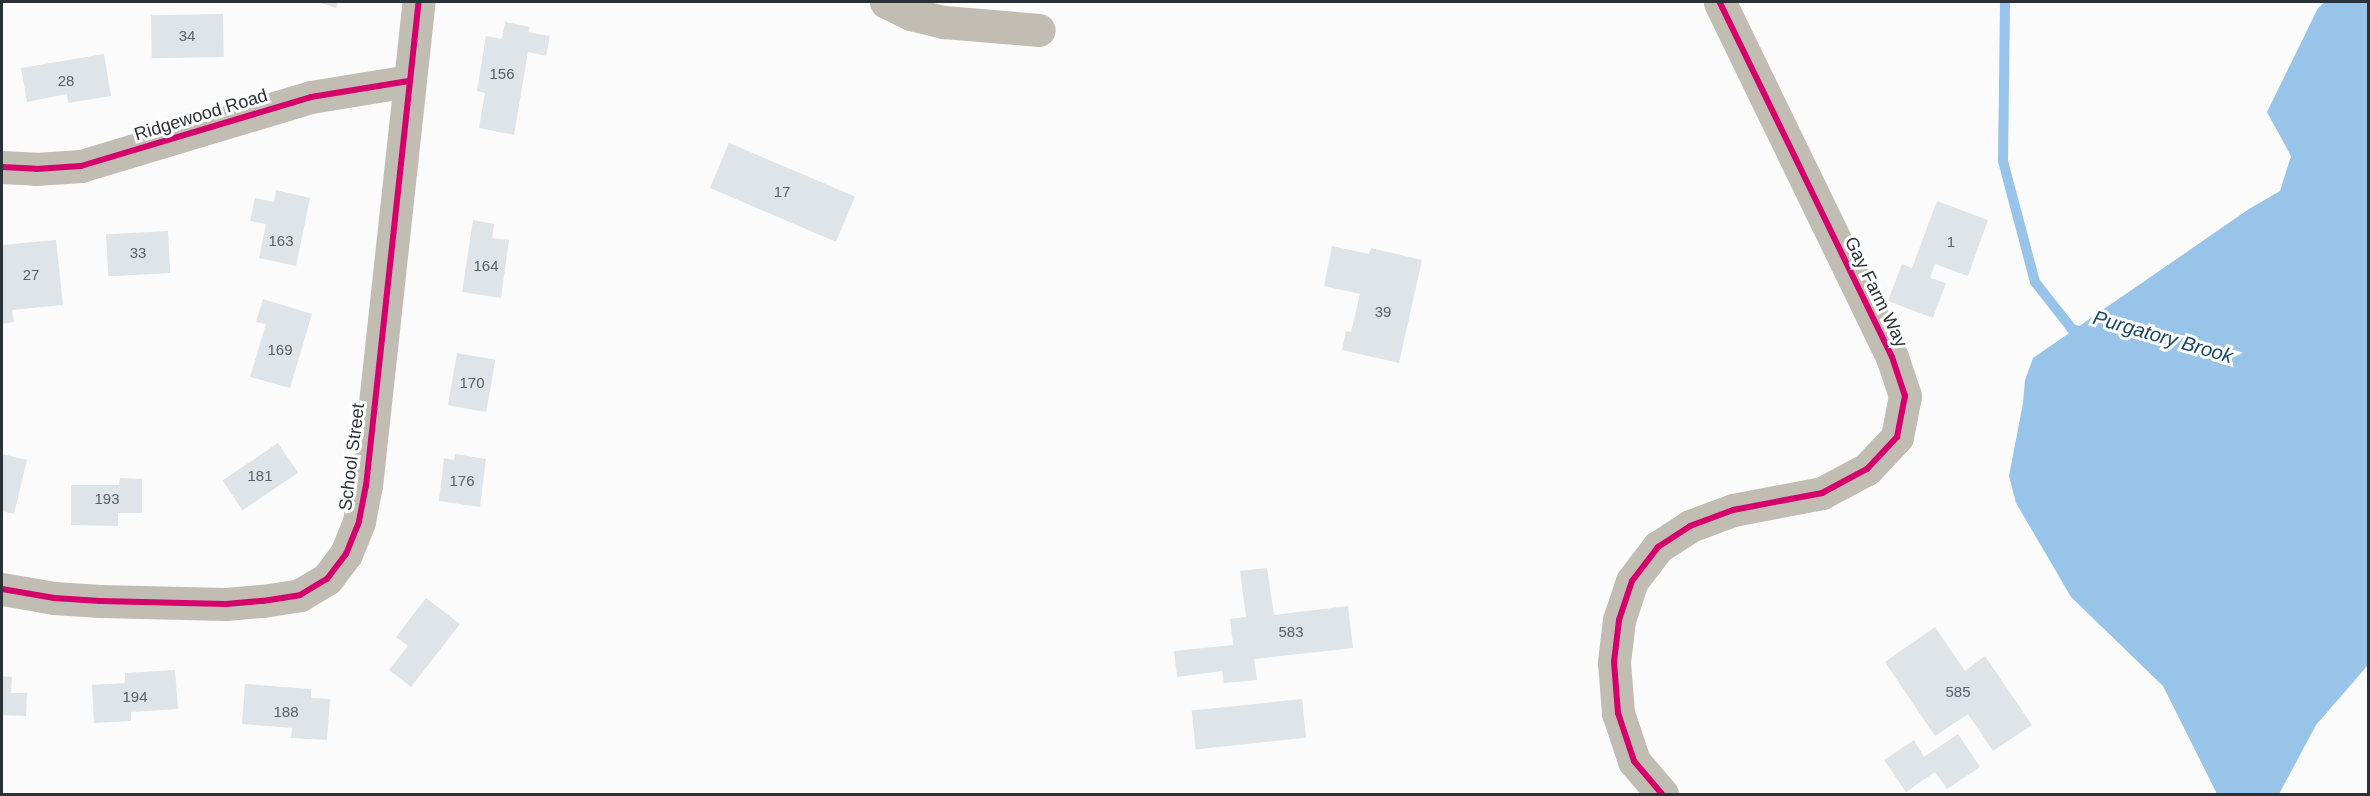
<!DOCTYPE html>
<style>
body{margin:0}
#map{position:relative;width:2370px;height:796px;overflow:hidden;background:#fbfbfb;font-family:Arial,sans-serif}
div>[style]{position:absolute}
.water>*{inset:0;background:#99c4e9}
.stream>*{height:10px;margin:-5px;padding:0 5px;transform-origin:5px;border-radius:5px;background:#99c4e9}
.building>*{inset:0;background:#dee4e8;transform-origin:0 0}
.street>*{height:33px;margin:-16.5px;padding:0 16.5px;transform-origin:16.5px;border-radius:16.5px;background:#c2bdb2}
.cycleway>*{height:6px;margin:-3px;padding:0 3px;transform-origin:3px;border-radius:3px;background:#d6006c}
span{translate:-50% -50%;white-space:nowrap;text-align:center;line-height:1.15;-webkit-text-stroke:6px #fff;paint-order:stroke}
.number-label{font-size:15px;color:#5a6167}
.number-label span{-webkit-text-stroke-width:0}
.street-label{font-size:18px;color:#2a3238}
.water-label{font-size:20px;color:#19476a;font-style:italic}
.frame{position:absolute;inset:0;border:3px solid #2a3238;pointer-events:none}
</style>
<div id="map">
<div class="water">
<i style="clip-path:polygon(2325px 2px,2368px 2px,2368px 665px,2316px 725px,2279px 794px,2217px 794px,2163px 686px,2071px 597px,2016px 503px,2009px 476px,2023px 403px,2025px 380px,2033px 358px,2249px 209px,2280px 191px,2291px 156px,2267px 112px,2318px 8px)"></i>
</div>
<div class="stream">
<i style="left:2005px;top:2px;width:159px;rotate:90.7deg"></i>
<i style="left:2003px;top:161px;width:125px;rotate:75.2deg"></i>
<i style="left:2035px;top:282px;width:60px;rotate:51.8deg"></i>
<i style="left:2072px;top:329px;width:14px;rotate:17deg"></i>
</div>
<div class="building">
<i style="clip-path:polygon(318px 2px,338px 2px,336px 8px)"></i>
<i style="left:223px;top:14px;width:43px;height:72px;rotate:89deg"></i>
<i style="clip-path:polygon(505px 22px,530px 27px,528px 32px,550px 36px,546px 56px,528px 52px,514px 135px,479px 128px,485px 93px,477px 91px,486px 36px,502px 39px)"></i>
<i style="clip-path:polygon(104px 54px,111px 96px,68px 103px,67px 94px,27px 102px,21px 68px)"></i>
<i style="left:729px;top:143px;width:137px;height:49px;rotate:23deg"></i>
<i style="clip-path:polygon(276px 190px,310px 198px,296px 266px,259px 258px,266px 224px,250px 221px,255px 198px,274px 202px)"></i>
<i style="clip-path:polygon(1937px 201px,1988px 220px,1968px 276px,1935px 264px,1930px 278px,1946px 283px,1933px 318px,1888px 301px,1902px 264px,1912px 268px)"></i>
<i style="clip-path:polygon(473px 220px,494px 224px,492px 238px,509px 240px,501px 298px,462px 292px)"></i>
<i style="left:168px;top:231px;width:42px;height:62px;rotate:87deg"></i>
<i style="clip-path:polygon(56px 240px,63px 305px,12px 310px,14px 322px,2px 324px,2px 245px)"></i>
<i style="clip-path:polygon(1332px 246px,1369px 254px,1371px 248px,1422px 260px,1399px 363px,1342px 350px,1346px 331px,1351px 332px,1360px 294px,1324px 286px)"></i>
<i style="clip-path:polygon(263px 299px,312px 314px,290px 388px,250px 377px,266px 324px,256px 322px)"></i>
<i style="left:457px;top:353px;width:39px;height:53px;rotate:10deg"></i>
<i style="left:278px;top:443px;width:36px;height:67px;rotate:56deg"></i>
<i style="clip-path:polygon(2px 454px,27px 460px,14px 514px,2px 511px)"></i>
<i style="clip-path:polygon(455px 454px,486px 459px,480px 507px,439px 501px,444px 458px,454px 460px)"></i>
<i style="clip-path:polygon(120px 478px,142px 479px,142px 513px,118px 513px,118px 526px,71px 525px,71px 485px,119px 485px)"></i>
<i style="clip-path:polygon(1267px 568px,1274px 615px,1348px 606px,1353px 648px,1254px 659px,1257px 680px,1224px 683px,1222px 671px,1177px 677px,1174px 651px,1233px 645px,1230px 619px,1246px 617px,1240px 571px)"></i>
<i style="clip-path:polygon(426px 598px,460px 624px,411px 687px,389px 670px,408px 646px,396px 637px)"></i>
<i style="clip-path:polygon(1935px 627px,1965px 671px,1985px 656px,2032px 725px,1993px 751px,1968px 714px,1935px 736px,1885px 662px)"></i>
<i style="clip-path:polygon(175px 670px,178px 709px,131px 712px,131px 721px,94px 723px,92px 685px,125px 683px,125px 673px)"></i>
<i style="clip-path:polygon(2px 676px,12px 677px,11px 693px,27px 693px,26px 716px,2px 715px)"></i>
<i style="clip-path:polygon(245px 684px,311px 689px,311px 698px,330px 699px,327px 740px,291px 738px,292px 728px,242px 724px)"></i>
<i style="left:1302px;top:699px;width:39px;height:111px;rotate:84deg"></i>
<i style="clip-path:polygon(1958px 734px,1980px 767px,1947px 789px,1935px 772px,1906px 792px,1884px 760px,1914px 740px,1924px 757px)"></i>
</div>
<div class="street">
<i style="left:886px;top:2px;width:28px;rotate:26deg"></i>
<i style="left:911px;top:14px;width:34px;rotate:14deg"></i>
<i style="left:944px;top:22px;width:95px;rotate:4.8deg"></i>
<i style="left:2px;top:167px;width:34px;rotate:3deg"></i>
<i style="left:36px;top:169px;width:45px;rotate:-3.8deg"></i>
<i style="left:81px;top:166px;width:240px;rotate:-16.7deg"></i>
<i style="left:311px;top:97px;width:99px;rotate:-9.3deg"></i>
<i style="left:2px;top:589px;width:53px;rotate:9.8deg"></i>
<i style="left:54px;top:598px;width:46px;rotate:3.7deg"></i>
<i style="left:100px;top:601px;width:126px;rotate:1.4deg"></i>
<i style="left:226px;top:604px;width:37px;rotate:-5deg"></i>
<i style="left:263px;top:601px;width:37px;rotate:-9deg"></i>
<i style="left:300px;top:595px;width:31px;rotate:-31deg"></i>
<i style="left:327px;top:579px;width:31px;rotate:-53deg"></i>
<i style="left:346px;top:554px;width:35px;rotate:-68deg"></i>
<i style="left:359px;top:521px;width:36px;rotate:-79deg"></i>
<i style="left:366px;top:486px;width:487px;rotate:-83.8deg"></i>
<i style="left:1662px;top:794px;width:43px;rotate:-130.3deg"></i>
<i style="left:1634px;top:761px;width:51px;rotate:-108.4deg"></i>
<i style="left:1618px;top:713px;width:51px;rotate:-94.5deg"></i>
<i style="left:1614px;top:662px;width:42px;rotate:-83.2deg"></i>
<i style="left:1619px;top:620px;width:41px;rotate:-71.6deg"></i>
<i style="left:1632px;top:581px;width:43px;rotate:-52.6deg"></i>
<i style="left:1658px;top:547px;width:38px;rotate:-33deg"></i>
<i style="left:1690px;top:526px;width:46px;rotate:-20.4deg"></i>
<i style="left:1733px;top:510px;width:91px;rotate:-10.8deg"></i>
<i style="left:1822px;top:493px;width:51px;rotate:-28.1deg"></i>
<i style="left:1867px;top:469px;width:44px;rotate:-46.8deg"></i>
<i style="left:1897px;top:437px;width:42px;rotate:-79deg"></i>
<i style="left:1905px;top:396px;width:41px;rotate:-108.4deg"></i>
<i style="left:1892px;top:357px;width:394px;rotate:-115.9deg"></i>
</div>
<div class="cycleway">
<i style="left:2px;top:167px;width:34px;rotate:3deg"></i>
<i style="left:36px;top:169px;width:45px;rotate:-3.8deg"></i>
<i style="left:81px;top:166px;width:240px;rotate:-16.7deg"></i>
<i style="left:311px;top:97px;width:99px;rotate:-9.3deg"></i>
<i style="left:2px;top:589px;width:53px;rotate:9.8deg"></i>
<i style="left:54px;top:598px;width:46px;rotate:3.7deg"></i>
<i style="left:100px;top:601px;width:126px;rotate:1.4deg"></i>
<i style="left:226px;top:604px;width:37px;rotate:-5deg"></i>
<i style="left:263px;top:601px;width:37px;rotate:-9deg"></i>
<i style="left:300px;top:595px;width:31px;rotate:-31deg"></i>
<i style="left:327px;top:579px;width:31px;rotate:-53deg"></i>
<i style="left:346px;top:554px;width:35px;rotate:-68deg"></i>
<i style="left:359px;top:521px;width:36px;rotate:-79deg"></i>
<i style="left:366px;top:486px;width:487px;rotate:-83.8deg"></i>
<i style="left:1662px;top:794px;width:43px;rotate:-130.3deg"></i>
<i style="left:1634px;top:761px;width:51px;rotate:-108.4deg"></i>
<i style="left:1618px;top:713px;width:51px;rotate:-94.5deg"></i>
<i style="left:1614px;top:662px;width:42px;rotate:-83.2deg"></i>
<i style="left:1619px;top:620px;width:41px;rotate:-71.6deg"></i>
<i style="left:1632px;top:581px;width:43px;rotate:-52.6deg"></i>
<i style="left:1658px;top:547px;width:38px;rotate:-33deg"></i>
<i style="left:1690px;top:526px;width:46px;rotate:-20.4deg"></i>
<i style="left:1733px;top:510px;width:91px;rotate:-10.8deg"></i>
<i style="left:1822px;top:493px;width:51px;rotate:-28.1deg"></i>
<i style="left:1867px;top:469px;width:44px;rotate:-46.8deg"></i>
<i style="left:1897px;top:437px;width:42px;rotate:-79deg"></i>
<i style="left:1905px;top:396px;width:41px;rotate:-108.4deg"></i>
<i style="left:1892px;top:357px;width:394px;rotate:-115.9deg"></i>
</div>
<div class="number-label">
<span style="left:187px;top:36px">34</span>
<span style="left:502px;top:74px">156</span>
<span style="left:66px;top:81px">28</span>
<span style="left:782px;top:192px">17</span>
<span style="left:281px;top:241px">163</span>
<span style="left:1951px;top:242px">1</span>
<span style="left:138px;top:253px">33</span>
<span style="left:486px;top:266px">164</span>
<span style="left:31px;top:275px">27</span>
<span style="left:1383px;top:312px">39</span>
<span style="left:280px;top:350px">169</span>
<span style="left:472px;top:383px">170</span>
<span style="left:260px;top:476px">181</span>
<span style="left:462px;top:481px">176</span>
<span style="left:107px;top:499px">193</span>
<span style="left:1291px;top:632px">583</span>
<span style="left:1958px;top:692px">585</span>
<span style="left:135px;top:697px">194</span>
<span style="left:286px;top:712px">188</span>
</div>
<div class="street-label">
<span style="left:201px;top:115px;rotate:-17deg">Ridgewood Road</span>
<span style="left:1876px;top:292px;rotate:64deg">Gay Farm Way</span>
<span style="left:352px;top:457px;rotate:-83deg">School Street</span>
</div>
<div class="water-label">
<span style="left:2163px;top:337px;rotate:16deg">Purgatory Brook</span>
</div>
<div class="frame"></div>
</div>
